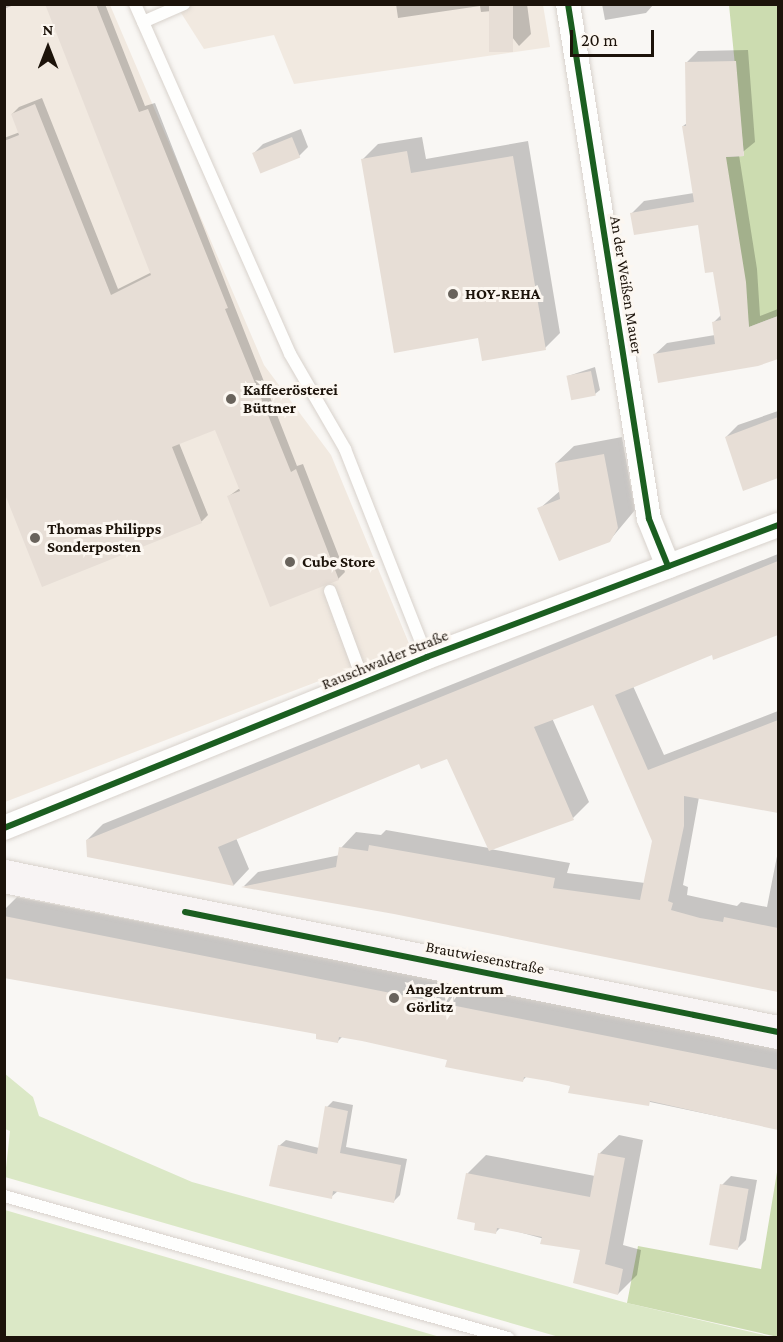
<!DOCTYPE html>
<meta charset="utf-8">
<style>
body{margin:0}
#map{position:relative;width:783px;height:1342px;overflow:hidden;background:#f9f7f4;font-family:"Crimson Pro",serif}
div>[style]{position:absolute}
.built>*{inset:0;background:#f1e9e0}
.green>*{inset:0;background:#dbe8c6}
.forest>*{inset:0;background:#ccdcb0}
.shadow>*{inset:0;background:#0003}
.building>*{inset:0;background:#e7ded6;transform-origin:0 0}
.roads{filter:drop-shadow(0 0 2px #d8d2cc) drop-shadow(0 0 2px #d8d2cc)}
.lane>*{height:12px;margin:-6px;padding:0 6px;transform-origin:6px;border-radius:6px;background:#fefefd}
.street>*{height:24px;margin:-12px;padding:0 12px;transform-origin:12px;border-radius:12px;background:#fefefd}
.secondary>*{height:33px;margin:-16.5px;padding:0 16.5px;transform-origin:16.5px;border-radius:16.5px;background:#f8f4f4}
.cycleway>*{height:6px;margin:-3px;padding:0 3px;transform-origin:3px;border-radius:3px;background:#1b5e20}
.dots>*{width:16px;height:16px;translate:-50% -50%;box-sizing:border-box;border:3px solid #fcf7f1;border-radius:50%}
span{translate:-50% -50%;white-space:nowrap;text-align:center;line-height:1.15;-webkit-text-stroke:6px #fcf7f1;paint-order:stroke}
.street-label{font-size:16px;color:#1c130a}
.poi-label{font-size:16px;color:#1c130a;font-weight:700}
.left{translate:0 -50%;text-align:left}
.frame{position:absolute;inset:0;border:6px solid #1c130a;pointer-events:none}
.north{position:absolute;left:18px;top:18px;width:60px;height:60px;-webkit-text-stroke:4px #fcf7f1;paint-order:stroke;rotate:0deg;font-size:16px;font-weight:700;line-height:24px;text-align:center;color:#1c130a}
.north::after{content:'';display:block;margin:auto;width:21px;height:27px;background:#1c130a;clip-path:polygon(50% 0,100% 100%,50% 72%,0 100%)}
.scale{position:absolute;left:570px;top:30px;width:84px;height:27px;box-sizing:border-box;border:3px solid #1c130a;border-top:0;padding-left:8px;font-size:18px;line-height:21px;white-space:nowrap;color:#1c130a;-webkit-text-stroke:4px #fcf7f1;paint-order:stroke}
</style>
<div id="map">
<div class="built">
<i style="clip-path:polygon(5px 5px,110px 5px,264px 365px,331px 455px,410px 646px,5px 802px)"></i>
<i style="clip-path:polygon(176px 5px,543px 5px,550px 47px,294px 84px,274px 35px,204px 49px)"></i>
</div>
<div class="green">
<i style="clip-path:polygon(4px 1073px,33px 1097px,39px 1116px,192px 1182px,627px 1303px,772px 1337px,559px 1337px,5px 1177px,10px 1131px,5px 1129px)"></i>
<i style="clip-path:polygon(4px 1210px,5px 1210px,440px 1337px,5px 1337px)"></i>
</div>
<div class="forest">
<i style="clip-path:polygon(729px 5px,778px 5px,778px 316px,749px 327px,725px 157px,744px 156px)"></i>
<i style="clip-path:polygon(778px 1166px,778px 1337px,627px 1303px,638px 1246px,761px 1269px)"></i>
</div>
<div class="shadow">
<i style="clip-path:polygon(4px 4px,16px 4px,4px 9px)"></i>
<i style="clip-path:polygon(47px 4px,105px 4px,145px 106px,155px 103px,297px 466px,303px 464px,345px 572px,338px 579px,229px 496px,240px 488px,216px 428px,179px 443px,208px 515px,202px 521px,43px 585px,4px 488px,4px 138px,20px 132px,12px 114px,19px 107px,42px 98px,118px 289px,152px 272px)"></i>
<i style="clip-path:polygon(396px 4px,527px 4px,531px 34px,519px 46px,492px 11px,481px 12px,480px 6px,398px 18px)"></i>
<i style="clip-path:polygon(602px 4px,654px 4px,646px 13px,605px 20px)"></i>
<i style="clip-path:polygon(748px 50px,755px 142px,739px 155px,757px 269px,760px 316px,778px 309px,778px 357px,758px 365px,654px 355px,667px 343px,715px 335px,713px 323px,722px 314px,715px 270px,699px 223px,632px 213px,644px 201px,694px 193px,683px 126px,687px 123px,686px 63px,698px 51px)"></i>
<i style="clip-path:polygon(301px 129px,308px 147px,299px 156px,254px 153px,263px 144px)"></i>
<i style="clip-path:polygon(422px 137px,426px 159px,528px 141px,560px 333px,545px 348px,480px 336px,362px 160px,378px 144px)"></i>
<i style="clip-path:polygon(595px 367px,600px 390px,595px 394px,568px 376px)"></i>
<i style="clip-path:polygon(778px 411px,778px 477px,744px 489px,726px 437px,738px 425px)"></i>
<i style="clip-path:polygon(622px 437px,635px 510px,610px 540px,539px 509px,561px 490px,556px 463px,574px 446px)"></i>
<i style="clip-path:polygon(evenodd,778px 554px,778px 625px,633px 686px,664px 755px,778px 711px,778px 811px,699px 797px,683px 885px,688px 887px,687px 895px,737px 906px,741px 902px,767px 907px,778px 851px,778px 990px,394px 912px,244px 886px,258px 872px,340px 855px,341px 848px,356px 832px,381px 835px,386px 830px,489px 848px,448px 757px,419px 762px,236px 838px,249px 869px,234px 885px,89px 856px,87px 840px,103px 824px,778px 554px,594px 703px,653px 841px,645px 883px,567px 873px,570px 863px,490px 849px,573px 818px,589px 802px,552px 718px,594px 703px)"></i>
<i style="clip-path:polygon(17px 897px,778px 1048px,778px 1129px,527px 1076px,522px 1081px,448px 1059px,343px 1036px,338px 1041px,318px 1033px,4px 976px,4px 910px)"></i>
<i style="clip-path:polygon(333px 1101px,353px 1105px,346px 1147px,407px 1159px,400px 1195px,394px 1201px,338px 1191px,331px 1197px,279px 1146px,286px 1140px,319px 1148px,327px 1107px)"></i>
<i style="clip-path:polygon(619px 1135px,643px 1140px,623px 1245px,641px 1250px,637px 1275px,618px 1294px,581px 1249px,501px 1227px,496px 1232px,477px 1222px,467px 1174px,486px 1155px,595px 1176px,599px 1154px)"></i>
<i style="clip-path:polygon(731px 1176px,757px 1180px,746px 1240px,737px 1249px,722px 1185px)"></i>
</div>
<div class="building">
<i style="clip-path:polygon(45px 4px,96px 4px,139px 112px,148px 109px,228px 308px,225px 309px,291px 472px,296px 469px,339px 580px,270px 607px,227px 496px,240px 491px,215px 430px,172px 447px,202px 523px,42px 587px,4px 492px,4px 141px,19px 135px,11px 114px,35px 104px,111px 295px,151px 275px)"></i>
<i style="left:489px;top:4px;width:24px;height:48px"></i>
<i style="clip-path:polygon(736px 61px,744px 156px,726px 157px,746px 282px,749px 327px,778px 316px,778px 359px,758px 366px,658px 383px,653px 354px,715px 344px,712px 322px,721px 320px,713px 272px,705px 273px,698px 225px,634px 235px,630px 213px,694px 202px,682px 126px,686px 126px,685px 62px)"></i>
<i style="left:292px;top:137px;width:22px;height:43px;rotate:68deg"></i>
<i style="clip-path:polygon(407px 151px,411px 173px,513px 156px,546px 350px,482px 361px,478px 338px,394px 353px,361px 159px)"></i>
<i style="left:591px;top:371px;width:25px;height:25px;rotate:79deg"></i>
<i style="clip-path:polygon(778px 417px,778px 478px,743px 491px,725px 437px)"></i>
<i style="clip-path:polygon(604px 454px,618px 528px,610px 542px,559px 561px,537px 508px,560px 499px,555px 463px)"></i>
<i style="clip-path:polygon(778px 561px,778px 635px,713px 660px,712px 655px,615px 695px,648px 770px,778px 720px,778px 813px,684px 796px,684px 826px,668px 901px,673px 903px,671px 910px,700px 918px,723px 922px,724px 917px,778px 928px,778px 992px,394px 914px,241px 887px,336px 867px,339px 847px,368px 851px,369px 845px,555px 878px,553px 888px,640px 900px,652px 841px,593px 705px,534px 727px,574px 820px,489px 851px,447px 759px,421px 769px,419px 764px,218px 847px,234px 886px,87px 857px,86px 840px)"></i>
<i style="clip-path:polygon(4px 916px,778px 1070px,778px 1130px,650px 1101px,649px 1106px,568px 1093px,570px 1086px,548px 1081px,524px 1077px,523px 1082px,445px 1067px,447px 1060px,362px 1041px,339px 1037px,338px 1043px,316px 1039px,316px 1034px,4px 978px)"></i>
<i style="clip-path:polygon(325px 1106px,348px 1111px,340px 1153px,401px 1165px,394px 1203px,333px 1191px,332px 1199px,269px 1186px,278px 1145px,317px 1154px)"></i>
<i style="clip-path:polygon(598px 1153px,625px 1158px,605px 1264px,623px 1269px,618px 1295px,573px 1283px,580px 1250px,540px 1244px,542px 1237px,497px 1228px,496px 1234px,474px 1230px,475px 1223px,457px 1219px,466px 1173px,590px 1197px)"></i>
<i style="left:720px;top:1184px;width:29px;height:62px;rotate:10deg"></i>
</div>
<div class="roads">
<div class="lane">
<i style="left:135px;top:4px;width:383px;rotate:66.1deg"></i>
<i style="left:290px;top:354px;width:110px;rotate:59.9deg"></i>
<i style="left:345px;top:449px;width:224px;rotate:68.5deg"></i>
<i style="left:143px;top:22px;width:45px;rotate:-23.7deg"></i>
<i style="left:330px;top:591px;width:98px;rotate:69.7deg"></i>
<i style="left:4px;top:1196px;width:524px;rotate:15.73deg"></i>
</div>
<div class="street">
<i style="left:568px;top:4px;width:521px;rotate:81.06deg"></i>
<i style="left:649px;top:519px;width:51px;rotate:68deg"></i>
<i style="left:4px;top:828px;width:456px;rotate:-22deg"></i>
<i style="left:427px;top:657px;width:375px;rotate:-20.6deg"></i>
</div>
<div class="secondary">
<i style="left:4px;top:876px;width:790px;rotate:11.4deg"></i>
</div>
</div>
<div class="cycleway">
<i style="left:568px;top:4px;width:521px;rotate:81.06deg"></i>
<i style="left:649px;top:519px;width:51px;rotate:68deg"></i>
<i style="left:4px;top:828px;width:456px;rotate:-22deg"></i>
<i style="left:427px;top:657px;width:375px;rotate:-20.6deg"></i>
<i style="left:185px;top:912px;width:605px;rotate:11.44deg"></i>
</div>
<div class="dots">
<i style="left:453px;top:294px;background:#69635c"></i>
<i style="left:231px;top:399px;background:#69635c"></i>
<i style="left:35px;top:538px;background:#69635c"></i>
<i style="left:290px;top:562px;background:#69635c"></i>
<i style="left:394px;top:998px;background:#69635c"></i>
</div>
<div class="street-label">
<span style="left:626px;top:285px;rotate:81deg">An der Weißen Mauer</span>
<span style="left:385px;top:660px;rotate:-22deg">Rauschwalder Straße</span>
<span style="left:485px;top:958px;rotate:11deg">Brautwiesenstraße</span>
</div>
<div class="poi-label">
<span class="left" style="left:465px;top:294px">HOY-REHA</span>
<span class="left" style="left:243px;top:399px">Kaffeerösterei<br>Büttner</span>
<span class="left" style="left:47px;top:538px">Thomas Philipps<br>Sonderposten</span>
<span class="left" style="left:302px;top:562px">Cube Store</span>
<span class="left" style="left:406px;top:998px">Angelzentrum<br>Görlitz</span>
</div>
<div class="frame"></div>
<div class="north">N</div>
<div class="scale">20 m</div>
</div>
